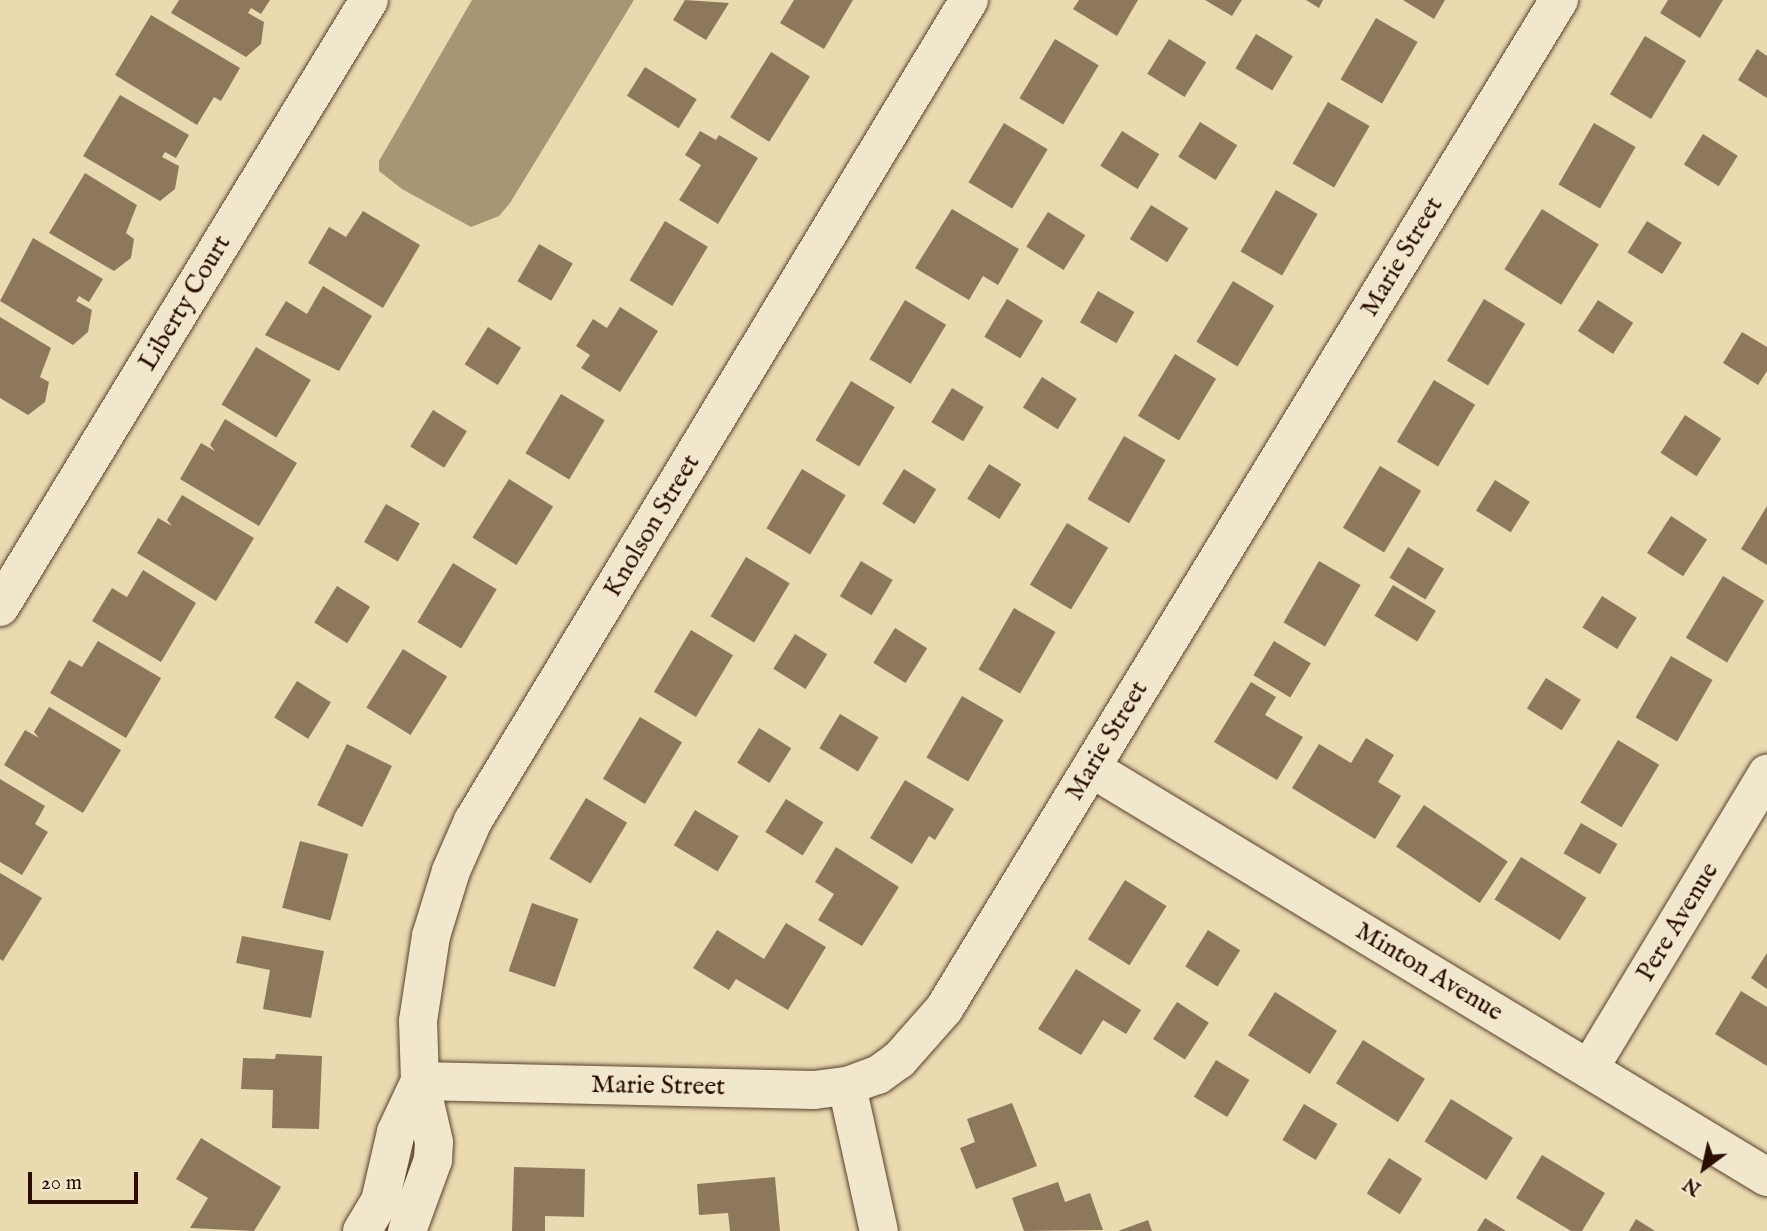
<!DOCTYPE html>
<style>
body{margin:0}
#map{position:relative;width:1767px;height:1231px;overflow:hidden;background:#e9dab0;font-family:"IM FELL English",serif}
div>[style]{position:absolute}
.water>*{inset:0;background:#a89574}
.building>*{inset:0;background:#8e785c;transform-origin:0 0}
.roads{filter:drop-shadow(0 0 2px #5a412d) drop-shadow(0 0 2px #5a412d)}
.minor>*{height:38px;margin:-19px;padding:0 19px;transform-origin:19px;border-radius:19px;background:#f1e7cc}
span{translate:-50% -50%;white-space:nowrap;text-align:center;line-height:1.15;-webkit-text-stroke:6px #f1e7cc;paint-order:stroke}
.street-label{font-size:26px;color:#2b0e01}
.north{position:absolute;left:1669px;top:1133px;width:70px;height:70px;-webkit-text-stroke:5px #f1e7cc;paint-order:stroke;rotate:213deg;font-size:19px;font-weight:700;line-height:28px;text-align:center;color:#2b0e01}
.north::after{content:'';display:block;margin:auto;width:24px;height:32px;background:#2b0e01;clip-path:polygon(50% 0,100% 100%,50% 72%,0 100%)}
.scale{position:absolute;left:28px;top:1172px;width:110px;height:32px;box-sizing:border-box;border:4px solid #2b0e01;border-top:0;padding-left:9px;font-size:21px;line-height:24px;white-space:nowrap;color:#2b0e01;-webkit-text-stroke:5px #f1e7cc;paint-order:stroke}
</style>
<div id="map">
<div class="water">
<i style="clip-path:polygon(472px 0,634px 0,510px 203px,499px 216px,471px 227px,402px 189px,379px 171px,379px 161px)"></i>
</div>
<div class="building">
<i style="clip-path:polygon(179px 0,270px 0,261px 14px,251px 8px,248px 13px,264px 22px,261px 44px,246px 57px,171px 13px)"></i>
<i style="clip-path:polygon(685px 0,729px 3px,706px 40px,673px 20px)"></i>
<i style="clip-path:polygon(794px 0,853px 0,824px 49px,780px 23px)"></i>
<i style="clip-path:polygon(1079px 0,1138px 0,1117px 36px,1073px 9px)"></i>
<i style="clip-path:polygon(1205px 0,1242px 0,1232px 16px)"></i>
<i style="clip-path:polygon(1306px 0,1323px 0,1319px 8px)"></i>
<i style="clip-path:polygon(1403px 0,1445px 0,1434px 19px)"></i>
<i style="clip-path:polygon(1668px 0,1723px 0,1700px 38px,1660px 13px)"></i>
<i style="clip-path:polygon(151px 15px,240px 68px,221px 101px,214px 97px,197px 125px,115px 75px)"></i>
<i style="left:1376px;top:18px;width:48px;height:71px;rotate:30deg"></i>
<i style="left:1256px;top:34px;width:43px;height:40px;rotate:31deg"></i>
<i style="left:1645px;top:36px;width:48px;height:68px;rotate:31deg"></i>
<i style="left:1055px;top:39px;width:51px;height:69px;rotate:31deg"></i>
<i style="left:1169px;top:39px;width:44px;height:41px;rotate:32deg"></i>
<i style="clip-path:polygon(1757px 49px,1767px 56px,1767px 98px,1738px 80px)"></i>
<i style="left:771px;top:52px;width:46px;height:77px;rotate:32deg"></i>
<i style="left:645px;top:67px;width:61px;height:34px;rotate:32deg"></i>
<i style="clip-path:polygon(120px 95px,189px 135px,176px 158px,165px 152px,162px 157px,179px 166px,175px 189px,160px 201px,83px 156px)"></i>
<i style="left:1328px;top:102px;width:48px;height:71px;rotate:30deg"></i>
<i style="left:1200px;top:122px;width:44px;height:41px;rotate:32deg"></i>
<i style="left:1004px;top:123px;width:51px;height:69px;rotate:31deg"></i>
<i style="left:1594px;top:123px;width:48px;height:71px;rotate:30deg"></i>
<i style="clip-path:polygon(700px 131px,716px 140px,719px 135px,758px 158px,718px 224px,679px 200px,701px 165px,685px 155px)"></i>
<i style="left:1122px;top:131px;width:44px;height:41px;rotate:32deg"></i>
<i style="left:1703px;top:134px;width:41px;height:36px;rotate:32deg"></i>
<i style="clip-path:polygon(85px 173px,137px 205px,126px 233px,134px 239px,131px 258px,114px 271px,49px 233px)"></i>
<i style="left:1276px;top:190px;width:48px;height:71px;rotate:30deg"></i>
<i style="left:1151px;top:205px;width:44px;height:40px;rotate:32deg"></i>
<i style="clip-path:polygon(952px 209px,1019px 249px,998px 285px,983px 276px,969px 300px,915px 268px)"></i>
<i style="left:1542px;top:209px;width:67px;height:71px;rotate:32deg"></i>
<i style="clip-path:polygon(363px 211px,420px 245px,383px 308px,308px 263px,329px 227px,346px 237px)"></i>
<i style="left:1048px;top:212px;width:44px;height:41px;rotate:32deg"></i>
<i style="left:665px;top:221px;width:50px;height:69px;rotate:31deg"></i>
<i style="left:1647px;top:221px;width:41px;height:37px;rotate:32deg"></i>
<i style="clip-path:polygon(33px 238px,103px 279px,89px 302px,79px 296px,76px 301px,92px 310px,88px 332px,73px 345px,0 301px)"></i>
<i style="left:539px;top:244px;width:39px;height:43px;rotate:30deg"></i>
<i style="left:1233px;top:281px;width:48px;height:71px;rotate:31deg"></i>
<i style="clip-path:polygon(323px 286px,372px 316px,339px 371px,265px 335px,286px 301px,307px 314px)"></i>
<i style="left:1098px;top:291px;width:42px;height:36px;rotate:30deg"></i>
<i style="left:1007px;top:299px;width:42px;height:44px;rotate:31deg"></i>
<i style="left:1484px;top:299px;width:48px;height:72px;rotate:31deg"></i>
<i style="left:905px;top:300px;width:48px;height:69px;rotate:31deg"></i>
<i style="left:1598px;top:300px;width:42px;height:37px;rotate:33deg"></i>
<i style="clip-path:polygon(620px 307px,658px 331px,620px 392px,581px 368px,590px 355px,576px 346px,593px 319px,607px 328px)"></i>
<i style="clip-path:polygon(0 317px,51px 348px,40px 377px,49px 382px,45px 402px,28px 415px,0 398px)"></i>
<i style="left:488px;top:327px;width:39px;height:44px;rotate:32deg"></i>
<i style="clip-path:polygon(1742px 332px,1767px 347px,1767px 371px,1758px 385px,1723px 363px)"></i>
<i style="left:256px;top:347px;width:64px;height:67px;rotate:31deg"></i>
<i style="left:1175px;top:354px;width:48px;height:72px;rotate:31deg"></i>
<i style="left:1042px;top:377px;width:41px;height:36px;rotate:32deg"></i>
<i style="left:1434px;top:380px;width:48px;height:72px;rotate:31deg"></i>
<i style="left:851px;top:381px;width:51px;height:69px;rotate:31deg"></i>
<i style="left:952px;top:388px;width:37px;height:40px;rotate:31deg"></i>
<i style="left:561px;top:394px;width:51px;height:69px;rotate:31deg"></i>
<i style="left:433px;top:410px;width:40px;height:43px;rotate:32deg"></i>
<i style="left:1685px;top:415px;width:43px;height:45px;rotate:33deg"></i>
<i style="clip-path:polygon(225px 419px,297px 463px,259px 526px,180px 479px,201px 443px,215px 451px,210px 445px)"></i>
<i style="left:1124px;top:436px;width:48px;height:73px;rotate:30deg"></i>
<i style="left:989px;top:464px;width:38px;height:41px;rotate:32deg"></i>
<i style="left:1380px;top:466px;width:48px;height:72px;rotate:31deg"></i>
<i style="left:802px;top:469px;width:51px;height:69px;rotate:31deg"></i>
<i style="left:904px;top:469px;width:38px;height:41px;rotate:32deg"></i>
<i style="left:509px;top:479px;width:52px;height:69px;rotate:32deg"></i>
<i style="left:1495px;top:480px;width:41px;height:36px;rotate:32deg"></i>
<i style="clip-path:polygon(182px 495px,254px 538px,216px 601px,137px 553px,158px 518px,172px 526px,167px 520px)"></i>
<i style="left:386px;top:504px;width:39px;height:44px;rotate:30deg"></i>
<i style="clip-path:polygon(1767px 506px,1767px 565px,1741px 549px)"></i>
<i style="left:1671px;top:516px;width:43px;height:44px;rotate:33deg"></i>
<i style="left:1067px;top:523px;width:48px;height:72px;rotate:31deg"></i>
<i style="left:1408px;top:547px;width:42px;height:36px;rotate:31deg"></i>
<i style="left:746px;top:557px;width:51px;height:69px;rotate:31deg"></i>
<i style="left:861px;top:561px;width:37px;height:41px;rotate:31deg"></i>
<i style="left:1319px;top:561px;width:48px;height:71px;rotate:30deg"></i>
<i style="left:453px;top:563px;width:51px;height:69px;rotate:31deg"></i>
<i style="clip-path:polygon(143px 570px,196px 603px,161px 662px,92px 621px,112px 588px,127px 597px)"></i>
<i style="left:1723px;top:576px;width:48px;height:72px;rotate:31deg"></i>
<i style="left:1393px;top:585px;width:50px;height:36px;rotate:31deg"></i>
<i style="left:337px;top:586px;width:39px;height:43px;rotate:32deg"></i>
<i style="left:1602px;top:596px;width:41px;height:37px;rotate:32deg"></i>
<i style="left:1014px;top:608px;width:48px;height:71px;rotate:30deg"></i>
<i style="left:895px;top:628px;width:38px;height:41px;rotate:32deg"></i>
<i style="left:691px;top:630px;width:49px;height:72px;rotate:31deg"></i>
<i style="left:795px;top:634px;width:38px;height:41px;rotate:32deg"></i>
<i style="clip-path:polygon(98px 641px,161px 678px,126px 738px,50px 693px,69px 660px,82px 667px)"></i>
<i style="left:1274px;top:641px;width:43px;height:40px;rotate:31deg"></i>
<i style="left:403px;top:649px;width:52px;height:69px;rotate:32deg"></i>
<i style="left:1671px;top:656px;width:48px;height:71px;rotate:30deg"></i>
<i style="left:1546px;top:678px;width:41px;height:36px;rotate:32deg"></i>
<i style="left:297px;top:681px;width:40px;height:43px;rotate:32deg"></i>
<i style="clip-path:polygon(1251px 682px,1276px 697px,1265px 715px,1303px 737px,1277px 780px,1214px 742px)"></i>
<i style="left:962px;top:696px;width:48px;height:71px;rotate:30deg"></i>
<i style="clip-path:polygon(49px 707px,121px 750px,83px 813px,4px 765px,25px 730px,39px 738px,34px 732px)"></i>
<i style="left:840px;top:714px;width:45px;height:40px;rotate:31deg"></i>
<i style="left:640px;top:717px;width:49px;height:72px;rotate:31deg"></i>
<i style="left:759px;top:728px;width:38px;height:41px;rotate:32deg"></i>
<i style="clip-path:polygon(1366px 738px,1394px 755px,1378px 782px,1401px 796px,1375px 839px,1292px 788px,1319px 744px,1351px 763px)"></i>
<i style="left:1618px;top:740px;width:48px;height:73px;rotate:31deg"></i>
<i style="left:347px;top:744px;width:50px;height:68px;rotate:26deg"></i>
<i style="clip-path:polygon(0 779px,45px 806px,35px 824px,48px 832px,22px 875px,0 862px)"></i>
<i style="clip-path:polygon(905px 780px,954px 809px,935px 840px,929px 836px,912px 864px,870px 838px)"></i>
<i style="left:586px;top:798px;width:48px;height:71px;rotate:31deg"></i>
<i style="left:786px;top:799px;width:44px;height:39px;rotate:32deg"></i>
<i style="left:1424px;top:805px;width:101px;height:50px;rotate:34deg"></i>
<i style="left:695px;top:810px;width:51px;height:41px;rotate:31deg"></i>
<i style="left:1581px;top:823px;width:42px;height:35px;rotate:30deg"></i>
<i style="left:300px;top:841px;width:50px;height:69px;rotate:15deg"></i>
<i style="clip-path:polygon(836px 847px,899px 887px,862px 946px,818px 920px,834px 894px,815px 882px)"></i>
<i style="left:1521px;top:857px;width:77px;height:50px;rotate:32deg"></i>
<i style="clip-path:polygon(0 873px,42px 898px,3px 961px,0 959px)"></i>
<i style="left:1125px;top:880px;width:49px;height:70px;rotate:32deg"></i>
<i style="left:532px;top:903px;width:49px;height:72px;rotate:19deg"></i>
<i style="clip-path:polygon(786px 923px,826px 947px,788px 1010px,736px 979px,729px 990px,693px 968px,717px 930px,764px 959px)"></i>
<i style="left:1208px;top:930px;width:38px;height:43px;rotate:32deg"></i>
<i style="clip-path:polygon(242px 936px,324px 951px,311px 1018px,263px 1009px,270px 970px,236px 963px)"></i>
<i style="clip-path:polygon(1767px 953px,1767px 989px,1751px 978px)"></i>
<i style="clip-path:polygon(1076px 969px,1141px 1010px,1126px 1034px,1103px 1020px,1081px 1055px,1038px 1029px)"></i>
<i style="clip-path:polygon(1741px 991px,1767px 1007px,1767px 1066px,1715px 1034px)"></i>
<i style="left:1275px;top:992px;width:73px;height:51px;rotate:32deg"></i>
<i style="left:1177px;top:1002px;width:38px;height:44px;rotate:33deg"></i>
<i style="left:1363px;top:1040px;width:73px;height:51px;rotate:32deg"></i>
<i style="clip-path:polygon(276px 1054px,322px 1056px,319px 1129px,272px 1128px,273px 1090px,241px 1089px,243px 1058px,275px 1059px)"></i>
<i style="left:1216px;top:1060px;width:39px;height:43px;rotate:31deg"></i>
<i style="left:1451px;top:1099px;width:73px;height:50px;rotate:32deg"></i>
<i style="clip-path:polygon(1012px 1103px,1037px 1166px,976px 1189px,960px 1148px,975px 1142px,967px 1119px)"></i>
<i style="left:1304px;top:1104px;width:39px;height:42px;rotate:31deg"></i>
<i style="clip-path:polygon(201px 1138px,281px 1187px,254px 1231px,190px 1228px,208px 1198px,176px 1179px)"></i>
<i style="clip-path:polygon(1542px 1155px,1605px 1193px,1582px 1231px,1571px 1231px,1516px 1198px)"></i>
<i style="left:1389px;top:1158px;width:39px;height:42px;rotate:32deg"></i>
<i style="clip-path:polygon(514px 1167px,585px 1169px,584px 1217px,545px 1216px,545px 1231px,512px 1231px)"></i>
<i style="clip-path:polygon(775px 1177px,780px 1231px,730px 1231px,728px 1213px,699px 1215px,697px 1184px)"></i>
<i style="clip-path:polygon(1058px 1182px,1065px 1202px,1090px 1193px,1103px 1230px,1024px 1231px,1012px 1198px)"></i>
<i style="clip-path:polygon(1485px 1218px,1506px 1231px,1477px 1231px)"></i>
<i style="clip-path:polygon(1636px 1219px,1655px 1231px,1629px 1231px)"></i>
<i style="clip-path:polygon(1148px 1220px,1152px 1231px,1118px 1231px)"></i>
</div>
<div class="roads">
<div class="minor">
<i style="left:0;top:607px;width:710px;rotate:-58.7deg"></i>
<i style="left:1091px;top:768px;width:790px;rotate:31.18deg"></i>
<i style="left:1589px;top:1069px;width:345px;rotate:-58.9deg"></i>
<i style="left:420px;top:1081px;width:394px;rotate:1.3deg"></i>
<i style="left:814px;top:1090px;width:33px;rotate:-7deg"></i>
<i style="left:847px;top:1086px;width:33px;rotate:-20deg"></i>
<i style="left:878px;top:1075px;width:26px;rotate:-36deg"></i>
<i style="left:899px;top:1060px;width:68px;rotate:-48.6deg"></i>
<i style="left:944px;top:1009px;width:1182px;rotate:-58.64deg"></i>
<i style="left:847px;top:1086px;width:148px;rotate:77.6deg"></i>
<i style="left:362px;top:1231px;width:35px;rotate:-59deg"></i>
<i style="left:380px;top:1201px;width:71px;rotate:-76.9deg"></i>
<i style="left:396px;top:1132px;width:56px;rotate:-64.8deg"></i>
<i style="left:407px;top:1231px;width:76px;rotate:-69.9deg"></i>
<i style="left:433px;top:1160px;width:18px;rotate:-87deg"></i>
<i style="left:434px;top:1142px;width:63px;rotate:-102.9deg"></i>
<i style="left:420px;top:1081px;width:60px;rotate:-91.9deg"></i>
<i style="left:418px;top:1021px;width:86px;rotate:-81.3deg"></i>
<i style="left:431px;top:936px;width:68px;rotate:-72.9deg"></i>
<i style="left:451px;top:871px;width:55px;rotate:-66.3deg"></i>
<i style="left:473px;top:821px;width:959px;rotate:-58.86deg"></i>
</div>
</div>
<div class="street-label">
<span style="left:1402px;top:257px;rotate:-59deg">Marie Street</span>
<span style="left:185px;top:303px;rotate:-59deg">Liberty Court</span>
<span style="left:652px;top:526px;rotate:-59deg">Knolson Street</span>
<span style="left:1107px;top:741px;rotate:-59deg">Marie Street</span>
<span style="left:1678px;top:922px;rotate:-59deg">Pere Avenue</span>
<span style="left:1429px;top:972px;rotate:31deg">Minton Avenue</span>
<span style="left:658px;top:1086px;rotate:1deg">Marie Street</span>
</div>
<div class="north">N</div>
<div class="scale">20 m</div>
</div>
